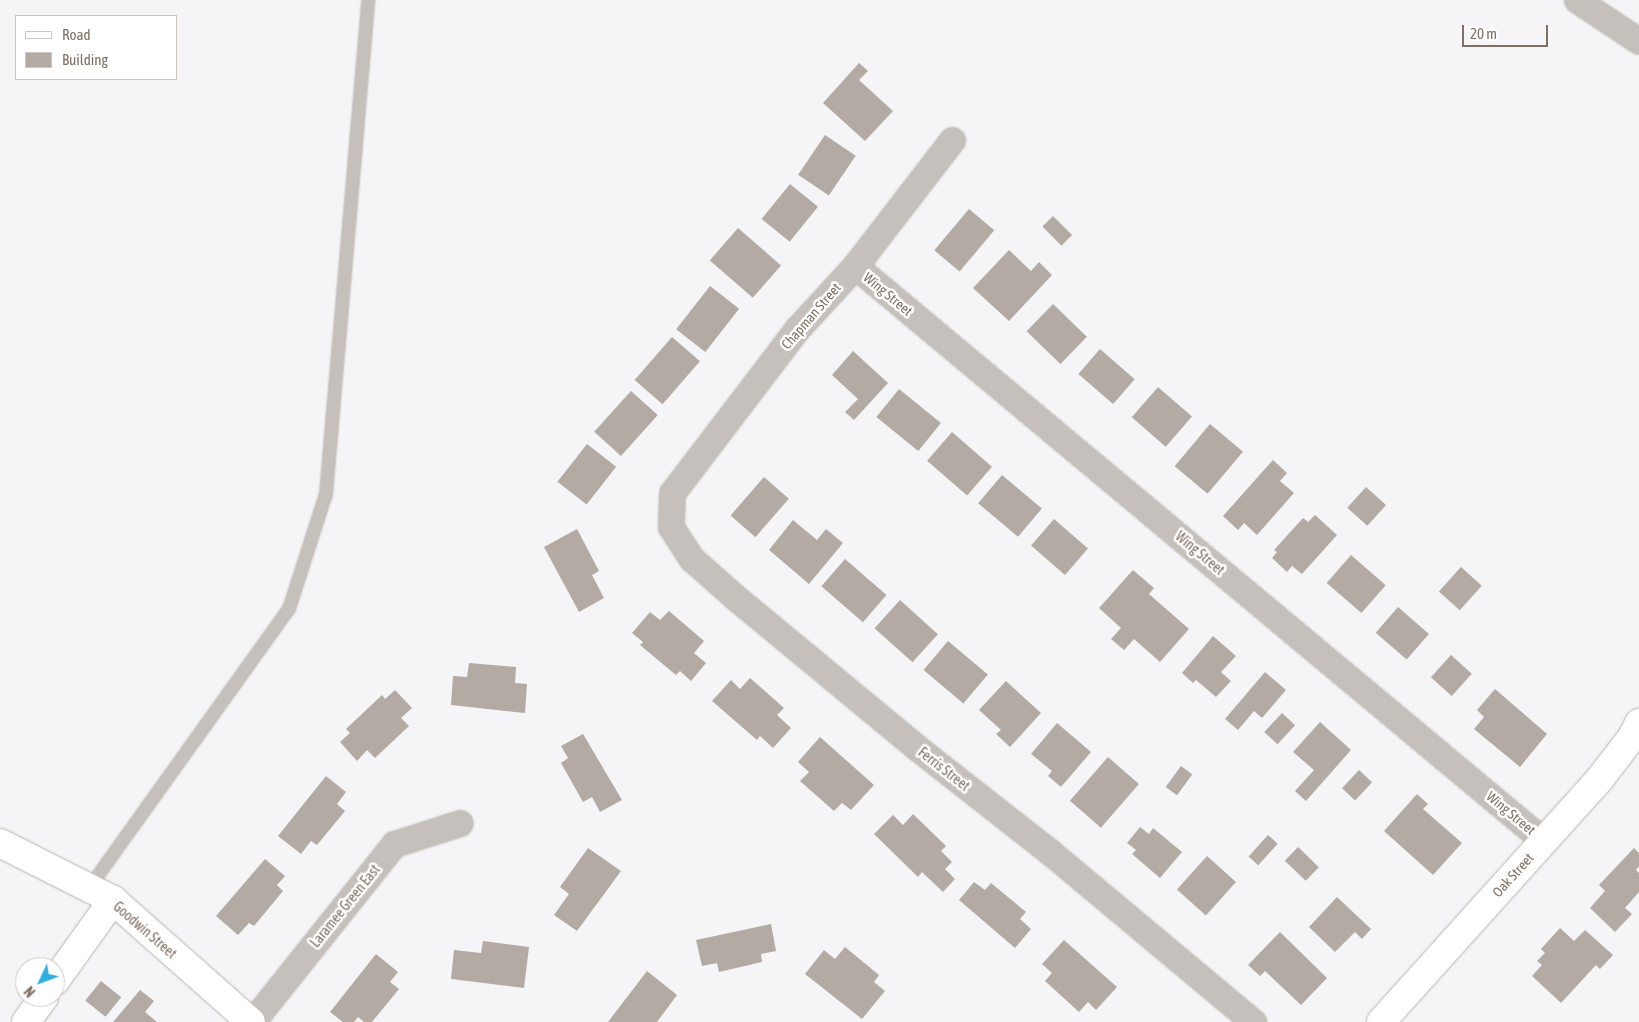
<!DOCTYPE html>
<style>
body{margin:0}
#map{position:relative;width:1639px;height:1022px;overflow:hidden;background:#f5f5f7;font-family:"Asap Condensed",sans-serif}
div>[style]{position:absolute}
.building>*{inset:0;background:#b2aaa3;transform-origin:0 0}
.roads{filter:drop-shadow(0 0 1px #bab4ae) drop-shadow(0 0 1px #bab4ae)}
.lane>*{height:12px;margin:-6px;padding:0 6px;transform-origin:6px;border-radius:6px;background:#c5c0bc}
.street>*{height:25px;margin:-12.5px;padding:0 12.5px;transform-origin:12.5px;border-radius:12.5px;background:#c5c0bc}
.secondary>*{height:28px;margin:-14px;padding:0 14px;transform-origin:14px;border-radius:14px;background:#fff}
span{translate:-50% -50%;white-space:nowrap;text-align:center;line-height:1.15;-webkit-text-stroke:5px #fff;paint-order:stroke}
.street-label{font-size:14px;color:#7f7063}
.legend{position:absolute;left:15px;top:15px;width:162px;height:65px;box-sizing:border-box;background:#fff;border:1px solid #ccc6c1;margin:0;padding:6px 9px;list-style:none;font-size:15px;color:#7f7063}
.legend li{display:flex;align-items:center;gap:10px;height:25px}
.legend b{width:25px;border:1px solid #ccc6c1}
.north{position:absolute;left:15px;top:957px;width:50px;height:50px;box-sizing:border-box;background:#fff;border:1px solid #ccc6c1;border-radius:50%;rotate:227deg;font-size:14px;font-weight:700;line-height:20px;text-align:center;color:#7f7063}
.north::after{content:'';display:block;margin:auto;width:18px;height:22px;background:#2eaede;clip-path:polygon(50% 0,100% 100%,50% 72%,0 100%)}
.scale{position:absolute;left:1462px;top:25px;width:86px;height:22px;box-sizing:border-box;border:2px solid #7f7063;border-top:0;padding-left:6px;font-size:15px;line-height:18px;white-space:nowrap;color:#7f7063;-webkit-text-stroke:4px #fff;paint-order:stroke}
</style>
<div id="map">
<div class="building">
<i style="clip-path:polygon(859px 63px,868px 71px,859px 80px,893px 111px,865px 141px,823px 103px)"></i>
<i style="left:825px;top:135px;width:37px;height:48px;rotate:34deg"></i>
<i style="left:790px;top:184px;width:36px;height:45px;rotate:39deg"></i>
<i style="left:969px;top:209px;width:33px;height:54px;rotate:40deg"></i>
<i style="left:1053px;top:216px;width:27px;height:15px;rotate:45deg"></i>
<i style="left:738px;top:228px;width:57px;height:43px;rotate:41deg"></i>
<i style="clip-path:polygon(1009px 250px,1031px 271px,1039px 262px,1052px 275px,1009px 321px,973px 288px)"></i>
<i style="left:710px;top:286px;width:37px;height:55px;rotate:38deg"></i>
<i style="left:1053px;top:304px;width:47px;height:38px;rotate:44deg"></i>
<i style="left:672px;top:337px;width:37px;height:57px;rotate:41deg"></i>
<i style="left:1100px;top:349px;width:46px;height:33px;rotate:41deg"></i>
<i style="clip-path:polygon(853px 351px,888px 383px,854px 420px,845px 412px,858px 399px,832px 375px)"></i>
<i style="left:1158px;top:387px;width:45px;height:40px;rotate:41deg"></i>
<i style="left:899px;top:389px;width:54px;height:36px;rotate:39deg"></i>
<i style="left:631px;top:391px;width:36px;height:55px;rotate:42deg"></i>
<i style="left:1210px;top:424px;width:43px;height:55px;rotate:40deg"></i>
<i style="left:952px;top:432px;width:53px;height:38px;rotate:41deg"></i>
<i style="left:587px;top:444px;width:37px;height:48px;rotate:38deg"></i>
<i style="clip-path:polygon(1273px 460px,1287px 473px,1280px 481px,1294px 493px,1257px 535px,1244px 523px,1238px 530px,1223px 516px)"></i>
<i style="left:1002px;top:475px;width:52px;height:37px;rotate:40deg"></i>
<i style="left:764px;top:477px;width:33px;height:51px;rotate:41deg"></i>
<i style="left:1366px;top:487px;width:27px;height:28px;rotate:42deg"></i>
<i style="clip-path:polygon(1315px 515px,1337px 535px,1302px 574px,1292px 566px,1287px 572px,1272px 558px,1277px 552px,1274px 550px,1303px 518px,1308px 522px)"></i>
<i style="left:1054px;top:519px;width:45px;height:35px;rotate:41deg"></i>
<i style="clip-path:polygon(793px 520px,817px 540px,826px 529px,843px 543px,809px 584px,769px 550px)"></i>
<i style="clip-path:polygon(577px 529px,599px 571px,592px 575px,604px 598px,579px 612px,544px 547px)"></i>
<i style="left:1351px;top:555px;width:46px;height:37px;rotate:41deg"></i>
<i style="left:845px;top:559px;width:55px;height:36px;rotate:41deg"></i>
<i style="left:1461px;top:567px;width:28px;height:33px;rotate:42deg"></i>
<i style="clip-path:polygon(1133px 570px,1154px 588px,1149px 594px,1189px 629px,1160px 662px,1134px 639px,1124px 650px,1111px 639px,1121px 628px,1099px 608px)"></i>
<i style="left:900px;top:600px;width:51px;height:38px;rotate:42deg"></i>
<i style="left:1398px;top:607px;width:41px;height:34px;rotate:41deg"></i>
<i style="clip-path:polygon(669px 611px,704px 641px,694px 653px,706px 663px,691px 681px,680px 671px,676px 675px,640px 645px,643px 642px,632px 633px,650px 612px,660px 620px)"></i>
<i style="clip-path:polygon(1213px 636px,1236px 656px,1221px 672px,1231px 681px,1216px 697px,1196px 680px,1193px 683px,1182px 673px)"></i>
<i style="left:948px;top:641px;width:52px;height:38px;rotate:40deg"></i>
<i style="left:1451px;top:655px;width:28px;height:30px;rotate:42deg"></i>
<i style="clip-path:polygon(469px 663px,516px 667px,515px 683px,527px 684px,525px 713px,451px 705px,453px 676px,467px 677px)"></i>
<i style="clip-path:polygon(1265px 672px,1286px 690px,1262px 718px,1254px 711px,1238px 730px,1225px 719px)"></i>
<i style="clip-path:polygon(750px 678px,784px 708px,777px 715px,791px 728px,773px 748px,760px 736px,757px 740px,712px 701px,731px 680px,740px 689px)"></i>
<i style="clip-path:polygon(1006px 681px,1041px 713px,1010px 747px,996px 734px,1001px 730px,979px 710px)"></i>
<i style="clip-path:polygon(1495px 689px,1547px 734px,1520px 767px,1474px 729px,1484px 717px,1477px 710px)"></i>
<i style="clip-path:polygon(395px 690px,412px 708px,401px 718px,409px 726px,375px 758px,367px 750px,357px 761px,340px 742px,350px 733px,346px 729px,382px 695px,385px 699px)"></i>
<i style="left:1282px;top:713px;width:18px;height:26px;rotate:43deg"></i>
<i style="clip-path:polygon(1320px 722px,1351px 750px,1306px 801px,1295px 791px,1314px 770px,1293px 752px)"></i>
<i style="clip-path:polygon(1057px 723px,1091px 752px,1061px 787px,1048px 776px,1052px 771px,1031px 754px)"></i>
<i style="clip-path:polygon(583px 734px,622px 800px,600px 812px,592px 797px,583px 802px,561px 763px,568px 758px,561px 746px)"></i>
<i style="clip-path:polygon(820px 737px,874px 785px,851px 810px,842px 803px,834px 811px,800px 781px,809px 772px,798px 762px)"></i>
<i style="left:1108px;top:757px;width:41px;height:58px;rotate:41deg"></i>
<i style="left:1181px;top:766px;width:14px;height:26px;rotate:36deg"></i>
<i style="left:1359px;top:770px;width:18px;height:25px;rotate:43deg"></i>
<i style="clip-path:polygon(326px 776px,346px 792px,337px 804px,345px 811px,317px 845px,311px 841px,301px 854px,278px 836px)"></i>
<i style="clip-path:polygon(1417px 794px,1428px 804px,1423px 809px,1462px 843px,1433px 875px,1384px 831px)"></i>
<i style="clip-path:polygon(913px 814px,946px 846px,941px 851px,952px 862px,945px 869px,955px 879px,943px 892px,922px 872px,918px 877px,874px 834px,893px 815px,903px 825px)"></i>
<i style="clip-path:polygon(1140px 827px,1149px 834px,1153px 828px,1182px 852px,1160px 878px,1132px 854px,1136px 850px,1127px 843px)"></i>
<i style="left:1268px;top:835px;width:13px;height:29px;rotate:42deg"></i>
<i style="left:1298px;top:847px;width:29px;height:19px;rotate:44deg"></i>
<i style="clip-path:polygon(588px 848px,621px 871px,577px 931px,554px 915px,569px 894px,560px 887px)"></i>
<i style="clip-path:polygon(1634px 848px,1639px 853px,1639px 866px,1636px 870px,1639px 873px,1639px 892px,1625px 908px,1632px 914px,1615px 932px,1590px 908px,1605px 891px,1599px 885px)"></i>
<i style="left:1207px;top:856px;width:39px;height:45px;rotate:42deg"></i>
<i style="clip-path:polygon(265px 859px,285px 876px,277px 885px,283px 891px,254px 926px,249px 923px,238px 935px,216px 916px)"></i>
<i style="clip-path:polygon(974px 882px,985px 890px,991px 883px,1026px 912px,1020px 919px,1031px 929px,1015px 948px,959px 900px)"></i>
<i style="clip-path:polygon(1337px 897px,1371px 929px,1362px 939px,1355px 932px,1335px 952px,1309px 927px)"></i>
<i style="clip-path:polygon(771px 924px,776px 951px,761px 954px,762px 962px,719px 972px,717px 963px,702px 966px,696px 940px)"></i>
<i style="clip-path:polygon(1560px 928px,1574px 941px,1585px 930px,1613px 955px,1600px 969px,1596px 965px,1561px 1003px,1532px 976px,1542px 965px,1537px 961px,1545px 953px,1541px 949px)"></i>
<i style="clip-path:polygon(1280px 932px,1327px 978px,1301px 1005px,1265px 971px,1260px 976px,1248px 965px)"></i>
<i style="clip-path:polygon(1064px 940px,1117px 987px,1096px 1010px,1088px 1002px,1079px 1012px,1045px 981px,1052px 973px,1042px 964px)"></i>
<i style="clip-path:polygon(483px 941px,529px 947px,524px 988px,451px 979px,454px 950px,481px 953px)"></i>
<i style="clip-path:polygon(845px 947px,879px 975px,874px 982px,885px 991px,862px 1019px,805px 974px,824px 950px,835px 959px)"></i>
<i style="clip-path:polygon(376px 954px,398px 972px,390px 982px,399px 989px,372px 1022px,364px 1022px,358px 1017px,354px 1022px,343px 1022px,330px 1012px)"></i>
<i style="clip-path:polygon(647px 971px,677px 995px,657px 1022px,608px 1022px)"></i>
<i style="left:101px;top:981px;width:26px;height:25px;rotate:39deg"></i>
<i style="clip-path:polygon(140px 990px,154px 1001px,145px 1012px,157px 1022px,113px 1022px)"></i>
</div>
<div class="roads">
<div class="lane">
<i style="left:89px;top:888px;width:343px;rotate:-54.4deg"></i>
<i style="left:289px;top:609px;width:121px;rotate:-72.2deg"></i>
<i style="left:326px;top:494px;width:496px;rotate:-85.1deg"></i>
</div>
<div class="street">
<i style="left:1577px;top:0;width:74px;rotate:33.5deg"></i>
<i style="left:952px;top:140px;width:159px;rotate:127.6deg"></i>
<i style="left:855px;top:266px;width:86px;rotate:132.6deg"></i>
<i style="left:797px;top:329px;width:206px;rotate:127.3deg"></i>
<i style="left:672px;top:493px;width:34px;rotate:92deg"></i>
<i style="left:671px;top:527px;width:38px;rotate:57deg"></i>
<i style="left:692px;top:559px;width:57px;rotate:41.5deg"></i>
<i style="left:735px;top:597px;width:235px;rotate:39.6deg"></i>
<i style="left:916px;top:747px;width:170px;rotate:38.1deg"></i>
<i style="left:1050px;top:852px;width:265px;rotate:39.9deg"></i>
<i style="left:855px;top:266px;width:897px;rotate:39.85deg"></i>
<i style="left:252px;top:1022px;width:228px;rotate:-51.4deg"></i>
<i style="left:394px;top:844px;width:69px;rotate:-17.7deg"></i>
</div>
<div class="secondary">
<i style="left:0;top:843px;width:127px;rotate:26.8deg"></i>
<i style="left:113px;top:900px;width:184px;rotate:41.5deg"></i>
<i style="left:55px;top:981px;width:100px;rotate:-54.4deg"></i>
<i style="left:26px;top:1022px;width:31px;rotate:-54deg"></i>
<i style="left:1381px;top:1022px;width:326px;rotate:-48deg"></i>
<i style="left:1599px;top:780px;width:54px;rotate:-52.5deg"></i>
<i style="left:1632px;top:737px;width:16px;rotate:-63deg"></i>
</div>
</div>
<div class="street-label">
<span style="left:888px;top:294px;rotate:40deg">Wing Street</span>
<span style="left:811px;top:316px;rotate:-49deg">Chapman Street</span>
<span style="left:1200px;top:553px;rotate:40deg">Wing Street</span>
<span style="left:944px;top:769px;rotate:38deg">Ferris Street</span>
<span style="left:1511px;top:813px;rotate:40deg">Wing Street</span>
<span style="left:1513px;top:875px;rotate:-48deg">Oak Street</span>
<span style="left:345px;top:906px;rotate:-51deg">Laramee Green East</span>
<span style="left:145px;top:930px;rotate:41deg">Goodwin Street</span>
</div>
<ul class="legend">
<li><b style="height:6px;background:#fff"></b>Road</li>
<li><b style="height:14px;background:#b2aaa3"></b>Building</li>
</ul>
<div class="north">N</div>
<div class="scale">20 m</div>
</div>
